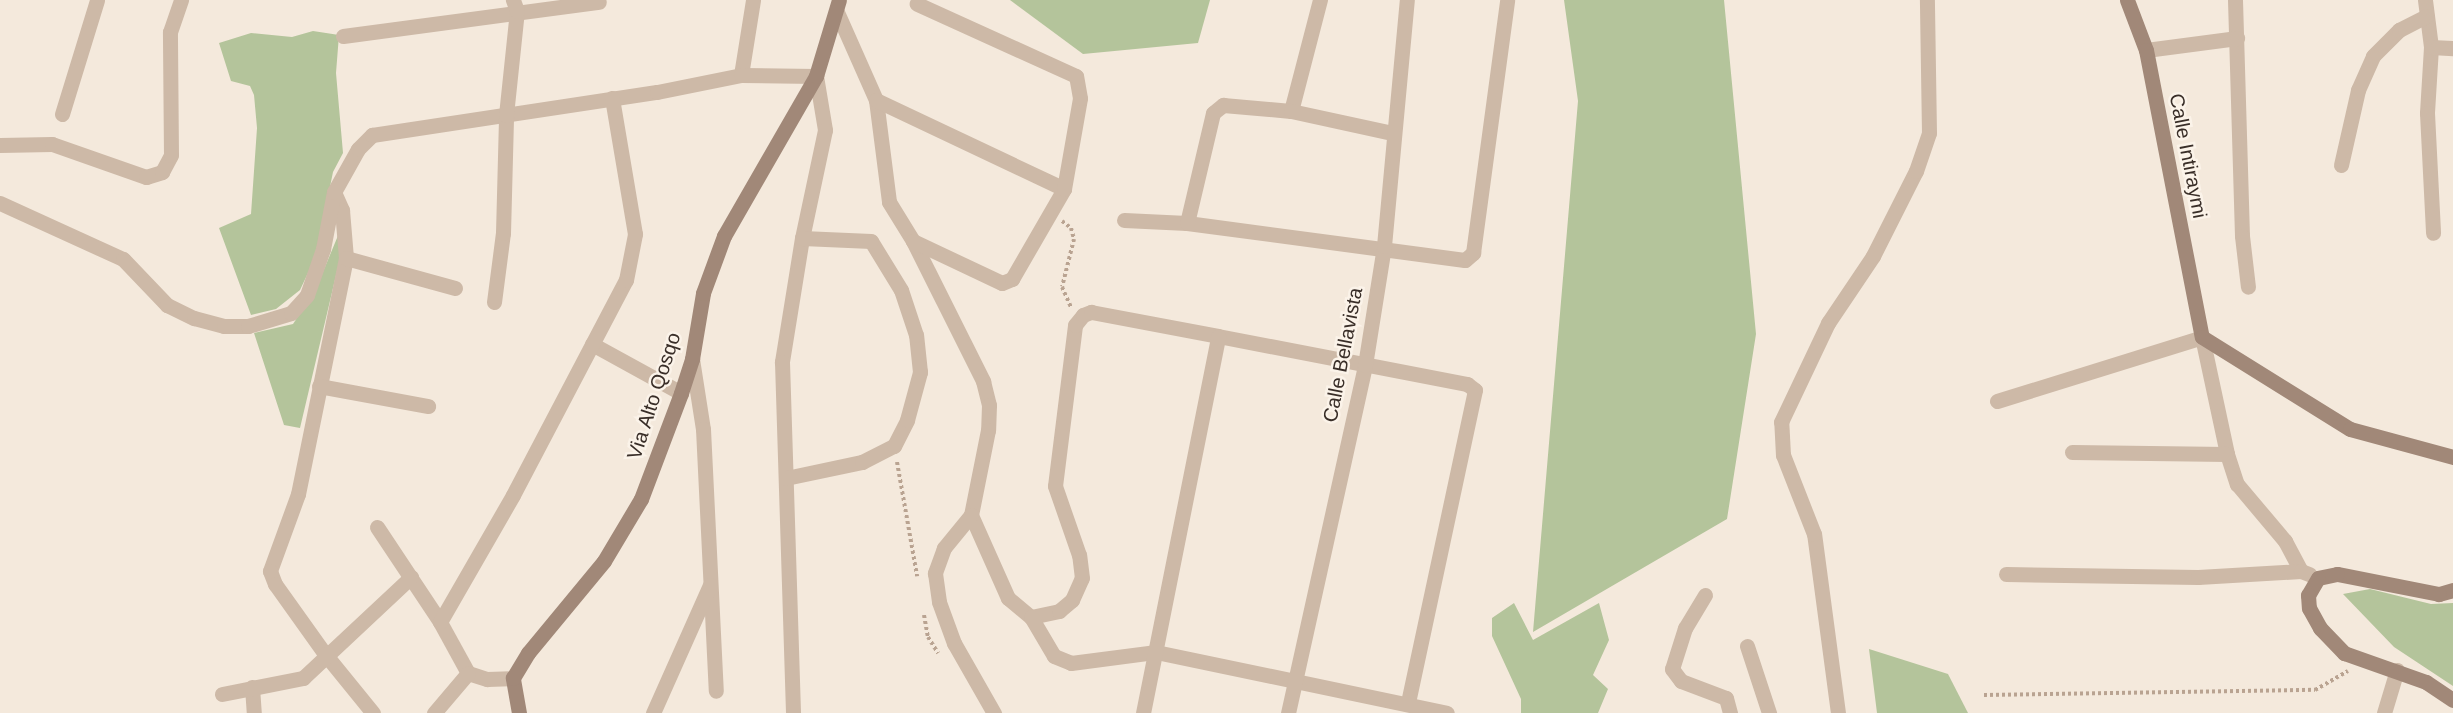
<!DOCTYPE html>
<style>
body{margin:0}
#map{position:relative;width:2453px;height:713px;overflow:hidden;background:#f4e9dc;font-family:Helvetica,sans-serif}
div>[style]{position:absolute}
.green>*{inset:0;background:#b4c49b}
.path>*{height:4px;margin-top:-2px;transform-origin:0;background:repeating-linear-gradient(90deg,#b9a391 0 3px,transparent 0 6px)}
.street>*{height:15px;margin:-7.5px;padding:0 7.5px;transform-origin:7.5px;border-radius:7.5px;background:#cdb9a7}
.secondary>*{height:15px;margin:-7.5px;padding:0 7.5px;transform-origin:7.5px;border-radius:7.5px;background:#a18878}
span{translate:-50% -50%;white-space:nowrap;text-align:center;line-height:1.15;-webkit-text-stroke:5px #fbf3e9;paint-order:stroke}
.street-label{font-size:20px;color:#392e28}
</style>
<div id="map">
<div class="green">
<i style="clip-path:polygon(1010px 0,1210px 0,1198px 43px,1083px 54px)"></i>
<i style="clip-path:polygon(1564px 0,1724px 0,1756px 334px,1727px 519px,1533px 632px,1578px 101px)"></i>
<i style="clip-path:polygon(313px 31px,339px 35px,336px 73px,343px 153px,333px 172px,316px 256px,300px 290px,276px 309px,251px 315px,219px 228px,251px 214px,257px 128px,254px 95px,250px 86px,231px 81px,219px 43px,251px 33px,292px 37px)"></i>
<i style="clip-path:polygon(342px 226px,342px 250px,300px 428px,284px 425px,254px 333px,293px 324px,315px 291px)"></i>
<i style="clip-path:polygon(2370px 589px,2431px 604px,2453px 603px,2453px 686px,2394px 647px,2343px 594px)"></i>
<i style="clip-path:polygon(1514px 603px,1533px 640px,1599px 603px,1609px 640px,1593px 675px,1608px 689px,1598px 713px,1521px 713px,1521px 699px,1492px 636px,1492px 618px)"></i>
<i style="clip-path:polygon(1869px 649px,1948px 674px,1968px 713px,1877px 713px)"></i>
</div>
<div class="path">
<i style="left:1062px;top:221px;width:11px;rotate:38deg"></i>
<i style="left:1071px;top:228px;width:11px;rotate:75deg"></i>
<i style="left:1074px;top:239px;width:49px;rotate:104deg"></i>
<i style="left:1062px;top:287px;width:22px;rotate:66deg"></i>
<i style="left:897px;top:462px;width:116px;rotate:80deg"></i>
<i style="left:924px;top:615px;width:22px;rotate:80deg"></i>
<i style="left:928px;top:637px;width:19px;rotate:58deg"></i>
<i style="left:1984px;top:695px;width:331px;rotate:-0.9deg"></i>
<i style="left:2315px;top:690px;width:38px;rotate:-30deg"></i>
</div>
<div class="street">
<i style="left:2235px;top:0;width:236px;rotate:88.3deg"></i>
<i style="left:2242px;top:236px;width:51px;rotate:83.3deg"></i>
<i style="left:2425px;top:0;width:47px;rotate:82.7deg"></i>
<i style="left:2431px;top:47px;width:66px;rotate:93.5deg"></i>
<i style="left:2427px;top:113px;width:120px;rotate:87.1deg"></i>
<i style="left:837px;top:12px;width:96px;rotate:66.1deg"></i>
<i style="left:876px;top:100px;width:103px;rotate:82.7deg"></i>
<i style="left:889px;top:202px;width:46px;rotate:58.4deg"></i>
<i style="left:913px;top:241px;width:157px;rotate:63.4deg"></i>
<i style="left:983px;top:381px;width:25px;rotate:76deg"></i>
<i style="left:989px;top:405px;width:25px;rotate:92deg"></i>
<i style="left:988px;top:430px;width:87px;rotate:101.3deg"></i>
<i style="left:971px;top:515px;width:91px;rotate:66deg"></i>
<i style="left:1008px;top:598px;width:30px;rotate:40deg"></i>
<i style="left:1031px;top:617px;width:29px;rotate:-12deg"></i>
<i style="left:1059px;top:611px;width:17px;rotate:-40deg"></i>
<i style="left:1072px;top:600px;width:24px;rotate:-66deg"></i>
<i style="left:1082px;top:578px;width:23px;rotate:-97deg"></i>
<i style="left:1079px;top:555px;width:73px;rotate:-109.2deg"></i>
<i style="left:1055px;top:486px;width:162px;rotate:-82.9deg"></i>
<i style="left:1075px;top:325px;width:13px;rotate:-51deg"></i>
<i style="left:1083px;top:315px;width:9px;rotate:-21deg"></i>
<i style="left:1091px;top:312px;width:129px;rotate:10.7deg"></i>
<i style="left:1218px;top:336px;width:254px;rotate:10.9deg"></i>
<i style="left:1467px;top:384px;width:10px;rotate:37deg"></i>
<i style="left:1475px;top:390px;width:319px;rotate:102.1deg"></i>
<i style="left:343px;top:36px;width:258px;rotate:-7.6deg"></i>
<i style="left:2431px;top:47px;width:22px;rotate:3deg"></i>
<i style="left:2146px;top:50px;width:92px;rotate:-7.5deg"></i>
<i style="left:741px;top:75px;width:76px;rotate:-80.9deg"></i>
<i style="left:876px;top:100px;width:208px;rotate:25.3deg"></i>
<i style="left:1291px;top:111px;width:115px;rotate:-75.4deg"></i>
<i style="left:62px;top:114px;width:119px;rotate:-72.9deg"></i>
<i style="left:0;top:145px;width:52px;rotate:-1.1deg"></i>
<i style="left:52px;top:144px;width:100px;rotate:19.3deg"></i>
<i style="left:146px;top:177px;width:17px;rotate:-17deg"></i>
<i style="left:162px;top:172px;width:19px;rotate:-62deg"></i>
<i style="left:171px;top:155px;width:123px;rotate:-90.5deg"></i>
<i style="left:170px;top:32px;width:34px;rotate:-71deg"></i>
<i style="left:2341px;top:165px;width:77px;rotate:-77.2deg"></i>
<i style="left:2358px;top:90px;width:37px;rotate:-66deg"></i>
<i style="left:2373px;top:56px;width:37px;rotate:-45deg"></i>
<i style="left:2399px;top:30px;width:31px;rotate:-27deg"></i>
<i style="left:334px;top:192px;width:20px;rotate:66deg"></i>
<i style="left:342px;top:210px;width:48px;rotate:85.2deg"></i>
<i style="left:346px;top:258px;width:241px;rotate:101.5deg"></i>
<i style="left:298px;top:494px;width:82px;rotate:110deg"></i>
<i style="left:270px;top:571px;width:14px;rotate:69deg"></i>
<i style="left:275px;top:584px;width:86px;rotate:54.5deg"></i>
<i style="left:325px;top:654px;width:76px;rotate:50.9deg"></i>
<i style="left:0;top:203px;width:135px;rotate:24.5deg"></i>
<i style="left:123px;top:259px;width:64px;rotate:46.3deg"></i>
<i style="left:167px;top:305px;width:30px;rotate:26deg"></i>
<i style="left:194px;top:318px;width:31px;rotate:15deg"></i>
<i style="left:224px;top:326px;width:24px"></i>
<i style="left:248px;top:326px;width:45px;rotate:-16.8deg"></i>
<i style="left:291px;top:313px;width:24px;rotate:-48deg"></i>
<i style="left:307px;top:295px;width:49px;rotate:-70.8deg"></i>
<i style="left:323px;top:249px;width:58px;rotate:-79.1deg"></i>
<i style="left:334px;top:192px;width:49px;rotate:-60.8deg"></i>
<i style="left:358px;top:149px;width:20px;rotate:-45deg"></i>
<i style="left:372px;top:135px;width:288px;rotate:-8.6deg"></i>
<i style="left:657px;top:92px;width:86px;rotate:-11.4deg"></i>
<i style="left:741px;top:75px;width:75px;rotate:0.8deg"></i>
<i style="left:816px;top:76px;width:55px;rotate:80.5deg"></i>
<i style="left:825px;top:130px;width:110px;rotate:102deg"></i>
<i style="left:802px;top:238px;width:126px;rotate:99.2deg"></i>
<i style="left:782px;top:362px;width:351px;rotate:88.2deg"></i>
<i style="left:1124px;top:220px;width:63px;rotate:2.7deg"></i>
<i style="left:1187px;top:223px;width:280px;rotate:7.6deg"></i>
<i style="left:1465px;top:260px;width:11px;rotate:-41deg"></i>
<i style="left:1473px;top:253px;width:255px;rotate:-82.3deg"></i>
<i style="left:1187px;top:223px;width:113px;rotate:-76.7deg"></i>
<i style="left:1213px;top:113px;width:13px;rotate:-39deg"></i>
<i style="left:1223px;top:105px;width:68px;rotate:5deg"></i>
<i style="left:1291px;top:111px;width:103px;rotate:12.3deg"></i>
<i style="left:913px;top:241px;width:98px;rotate:25.3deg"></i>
<i style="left:1002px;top:283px;width:11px;rotate:-22deg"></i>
<i style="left:1012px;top:279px;width:104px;rotate:-60deg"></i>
<i style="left:1064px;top:189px;width:92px;rotate:-80deg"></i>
<i style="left:1080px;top:98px;width:22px;rotate:-100deg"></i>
<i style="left:1076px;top:76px;width:175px;rotate:-155.6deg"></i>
<i style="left:346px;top:258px;width:113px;rotate:15.4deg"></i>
<i style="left:494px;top:302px;width:70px;rotate:-82.6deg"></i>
<i style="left:503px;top:233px;width:118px;rotate:-88.5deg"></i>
<i style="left:506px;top:115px;width:105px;rotate:-84deg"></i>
<i style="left:517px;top:11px;width:12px;rotate:-110deg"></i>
<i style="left:592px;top:344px;width:102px;rotate:28.8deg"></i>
<i style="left:692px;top:359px;width:71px;rotate:81.1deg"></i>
<i style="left:703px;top:429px;width:262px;rotate:87.2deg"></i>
<i style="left:319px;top:386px;width:111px;rotate:10.4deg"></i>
<i style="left:1997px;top:401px;width:215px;rotate:-17.3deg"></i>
<i style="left:2202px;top:337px;width:120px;rotate:77.9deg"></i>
<i style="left:2227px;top:454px;width:32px;rotate:72deg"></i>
<i style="left:2237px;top:484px;width:75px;rotate:49.9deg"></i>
<i style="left:2285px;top:541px;width:34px;rotate:62deg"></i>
<i style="left:2072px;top:452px;width:155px;rotate:0.7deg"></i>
<i style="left:786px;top:478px;width:78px;rotate:-11.9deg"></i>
<i style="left:862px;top:462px;width:36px;rotate:-27deg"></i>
<i style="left:894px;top:446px;width:29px;rotate:-63deg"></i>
<i style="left:907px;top:420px;width:50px;rotate:-74.8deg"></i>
<i style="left:920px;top:372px;width:37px;rotate:-96deg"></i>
<i style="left:916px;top:335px;width:47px;rotate:-108.4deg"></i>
<i style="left:901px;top:290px;width:57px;rotate:-121.5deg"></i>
<i style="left:871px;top:241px;width:69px;rotate:-177.5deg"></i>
<i style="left:971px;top:515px;width:43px;rotate:129.3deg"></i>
<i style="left:944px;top:548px;width:27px;rotate:110deg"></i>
<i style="left:935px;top:573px;width:29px;rotate:82deg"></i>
<i style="left:939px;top:602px;width:44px;rotate:69.9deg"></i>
<i style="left:954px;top:643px;width:81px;rotate:60.3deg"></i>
<i style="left:377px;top:527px;width:114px;rotate:56.4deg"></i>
<i style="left:440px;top:622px;width:58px;rotate:61.2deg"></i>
<i style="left:468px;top:673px;width:20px;rotate:18deg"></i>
<i style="left:487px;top:679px;width:26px;rotate:-2deg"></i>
<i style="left:2006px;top:574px;width:192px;rotate:0.9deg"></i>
<i style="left:2198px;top:577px;width:103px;rotate:-3.3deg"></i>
<i style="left:2301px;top:571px;width:9px;rotate:21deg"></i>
<i style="left:1705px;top:595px;width:39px;rotate:121deg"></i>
<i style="left:1685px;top:628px;width:43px;rotate:107.6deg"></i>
<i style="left:1672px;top:669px;width:15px;rotate:53deg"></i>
<i style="left:1681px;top:681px;width:48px;rotate:20.7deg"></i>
<i style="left:1726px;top:698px;width:16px;rotate:75deg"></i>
<i style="left:1031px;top:617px;width:45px;rotate:59.5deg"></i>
<i style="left:1054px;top:656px;width:18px;rotate:22deg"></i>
<i style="left:1071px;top:663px;width:86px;rotate:-7.4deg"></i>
<i style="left:1156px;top:652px;width:297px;rotate:11.8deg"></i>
<i style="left:440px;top:622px;width:146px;rotate:-60.1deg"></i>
<i style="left:513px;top:495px;width:243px;rotate:-62.3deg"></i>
<i style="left:626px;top:280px;width:47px;rotate:-78.9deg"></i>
<i style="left:635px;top:234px;width:138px;rotate:-99.6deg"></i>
<i style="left:1747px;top:646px;width:71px;rotate:71.8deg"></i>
<i style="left:252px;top:687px;width:26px;rotate:86deg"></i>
<i style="left:222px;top:694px;width:83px;rotate:-11.2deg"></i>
<i style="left:303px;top:678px;width:148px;rotate:-43.1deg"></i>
<i style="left:434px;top:713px;width:52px;rotate:-49.6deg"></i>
<i style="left:653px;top:713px;width:140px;rotate:-66deg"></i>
<i style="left:1143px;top:713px;width:384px;rotate:-78.7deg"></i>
<i style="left:1288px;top:713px;width:356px;rotate:-77.5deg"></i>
<i style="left:1365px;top:365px;width:121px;rotate:-80.9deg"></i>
<i style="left:1384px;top:246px;width:247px;rotate:-84.7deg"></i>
<i style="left:1838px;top:713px;width:181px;rotate:-97.6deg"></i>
<i style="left:1814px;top:534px;width:85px;rotate:-111.4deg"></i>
<i style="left:1783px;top:455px;width:33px;rotate:-93deg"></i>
<i style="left:1781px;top:422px;width:110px;rotate:-64.6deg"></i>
<i style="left:1828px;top:323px;width:81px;rotate:-56.1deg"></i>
<i style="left:1873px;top:256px;width:95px;rotate:-63.2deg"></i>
<i style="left:1916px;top:171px;width:40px;rotate:-71.1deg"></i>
<i style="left:1929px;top:133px;width:133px;rotate:-90.9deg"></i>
<i style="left:2384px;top:713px;width:45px;rotate:-73.2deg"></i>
</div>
<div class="secondary">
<i style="left:2127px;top:0;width:53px;rotate:69.2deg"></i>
<i style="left:2146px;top:50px;width:292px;rotate:79deg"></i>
<i style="left:2202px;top:337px;width:174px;rotate:31.9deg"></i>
<i style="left:2350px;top:429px;width:107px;rotate:15.2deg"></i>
<i style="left:2453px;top:590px;width:15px;rotate:164deg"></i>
<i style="left:2439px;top:594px;width:104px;rotate:-168.9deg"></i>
<i style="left:2337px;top:574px;width:19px;rotate:168deg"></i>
<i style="left:2318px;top:578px;width:20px;rotate:120deg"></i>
<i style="left:2308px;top:595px;width:13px;rotate:86deg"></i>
<i style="left:2309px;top:608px;width:23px;rotate:61deg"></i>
<i style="left:2320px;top:628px;width:35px;rotate:46deg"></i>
<i style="left:2344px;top:653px;width:87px;rotate:19.5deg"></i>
<i style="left:2426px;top:682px;width:32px;rotate:34deg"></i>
<i style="left:519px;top:713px;width:36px;rotate:-100deg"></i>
<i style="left:513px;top:678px;width:29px;rotate:-59deg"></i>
<i style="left:528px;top:653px;width:119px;rotate:-50.4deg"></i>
<i style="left:604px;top:561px;width:72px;rotate:-59.2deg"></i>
<i style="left:641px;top:499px;width:113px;rotate:-69.3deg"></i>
<i style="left:681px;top:393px;width:36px;rotate:-72deg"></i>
<i style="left:692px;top:359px;width:67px;rotate:-80.5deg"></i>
<i style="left:703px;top:293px;width:61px;rotate:-69.8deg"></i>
<i style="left:724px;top:236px;width:185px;rotate:-60.1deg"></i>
<i style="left:816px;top:76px;width:79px;rotate:-73.2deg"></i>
</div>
<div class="street-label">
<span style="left:2188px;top:156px;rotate:79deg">Calle Intiraymi</span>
<span style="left:1343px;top:355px;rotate:-79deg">Calle Bellavista</span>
<span style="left:654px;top:396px;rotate:-72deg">Via Alto Qosqo</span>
</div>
</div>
